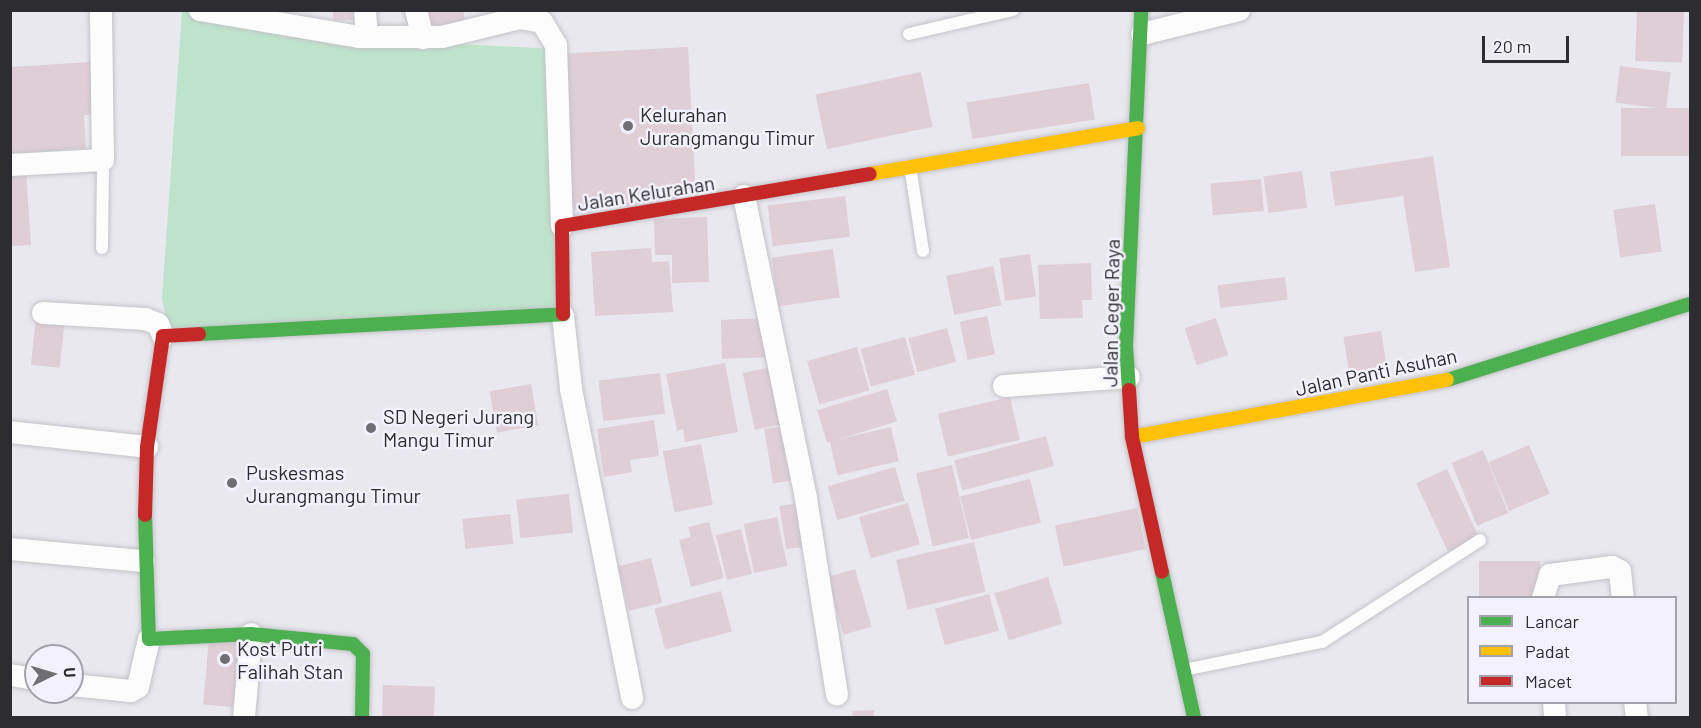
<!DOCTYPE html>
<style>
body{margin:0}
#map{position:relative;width:1701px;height:728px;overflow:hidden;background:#e8e8ee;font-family:Barlow,sans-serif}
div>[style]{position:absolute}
.green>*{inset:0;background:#bde4ca}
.building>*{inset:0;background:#e0ced6;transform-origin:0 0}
.roads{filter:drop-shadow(0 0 2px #c2c2c7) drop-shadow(0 0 2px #c2c2c7)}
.lane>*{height:12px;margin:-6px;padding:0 6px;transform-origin:6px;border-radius:6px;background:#fcfcfc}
.street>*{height:22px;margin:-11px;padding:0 11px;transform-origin:11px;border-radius:11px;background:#fcfcfc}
.fast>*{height:14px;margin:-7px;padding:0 7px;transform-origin:7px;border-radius:7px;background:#4caf50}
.slow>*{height:14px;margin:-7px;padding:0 7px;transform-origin:7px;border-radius:7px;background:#ffc107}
.jam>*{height:14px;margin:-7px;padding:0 7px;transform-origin:7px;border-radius:7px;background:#c62828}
.dots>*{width:16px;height:16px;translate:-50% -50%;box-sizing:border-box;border:3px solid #f3f1fd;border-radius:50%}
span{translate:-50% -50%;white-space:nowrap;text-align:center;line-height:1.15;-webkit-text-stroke:5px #f3f1fd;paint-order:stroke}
.poi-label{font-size:20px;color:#2c2c31}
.left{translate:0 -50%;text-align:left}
.street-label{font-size:20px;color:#2c2c31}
.frame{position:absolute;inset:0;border:12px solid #2c2c31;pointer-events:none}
.legend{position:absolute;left:1467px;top:596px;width:210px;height:108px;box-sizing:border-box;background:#f3f1fd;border:2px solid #a3a2ab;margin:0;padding:8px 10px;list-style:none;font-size:18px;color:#2c2c31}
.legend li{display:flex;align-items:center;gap:12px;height:30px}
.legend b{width:30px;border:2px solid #a3a2ab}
.north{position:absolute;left:24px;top:644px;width:60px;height:60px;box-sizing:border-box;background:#f3f1fd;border:2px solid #a3a2ab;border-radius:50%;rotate:85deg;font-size:16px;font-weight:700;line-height:24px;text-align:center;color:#2c2c31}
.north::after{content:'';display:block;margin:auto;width:21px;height:27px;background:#6e6e73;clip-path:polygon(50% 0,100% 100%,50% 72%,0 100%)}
.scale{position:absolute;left:1482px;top:36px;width:87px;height:27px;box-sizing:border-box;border:3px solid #2c2c31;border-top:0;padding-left:8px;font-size:18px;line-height:21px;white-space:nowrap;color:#2c2c31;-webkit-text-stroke:4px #f3f1fd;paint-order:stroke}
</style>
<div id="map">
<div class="green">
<i style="clip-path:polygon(182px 11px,360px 39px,555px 49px,560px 320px,170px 338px,162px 298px)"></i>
</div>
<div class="building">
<i style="left:333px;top:10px;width:25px;height:10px"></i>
<i style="clip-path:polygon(424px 10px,463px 10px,465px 21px,428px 27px)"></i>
<i style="left:1637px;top:10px;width:47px;height:51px;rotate:2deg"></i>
<i style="left:688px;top:47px;width:156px;height:127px;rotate:87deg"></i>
<i style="clip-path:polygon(90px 62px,94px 115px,84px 115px,86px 148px,10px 154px,10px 67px)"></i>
<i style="left:1620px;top:66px;width:51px;height:37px;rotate:7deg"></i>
<i style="left:921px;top:72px;width:56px;height:108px;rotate:78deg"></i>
<i style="left:1089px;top:83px;width:37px;height:124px;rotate:81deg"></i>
<i style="left:1690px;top:108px;width:48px;height:69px;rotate:90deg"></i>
<i style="clip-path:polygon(1433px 156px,1450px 267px,1415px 272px,1403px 196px,1335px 206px,1330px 172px)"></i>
<i style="left:1302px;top:171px;width:37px;height:39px;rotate:82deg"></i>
<i style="clip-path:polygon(26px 173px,31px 245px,10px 246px,10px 174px)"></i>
<i style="left:1261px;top:179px;width:32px;height:51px;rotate:85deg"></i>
<i style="left:845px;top:196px;width:41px;height:78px;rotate:83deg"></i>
<i style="left:1655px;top:204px;width:48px;height:42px;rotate:82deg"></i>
<i style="clip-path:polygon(707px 217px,709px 282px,672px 283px,672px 255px,655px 255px,654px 219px)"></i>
<i style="clip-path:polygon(651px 248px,652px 262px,669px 261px,673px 312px,595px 316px,591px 252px)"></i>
<i style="left:833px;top:249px;width:49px;height:62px;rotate:82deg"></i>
<i style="left:1030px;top:254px;width:43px;height:31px;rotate:82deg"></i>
<i style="clip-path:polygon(1091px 263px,1092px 300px,1082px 300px,1083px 318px,1040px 319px,1038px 265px)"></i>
<i style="left:993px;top:266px;width:40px;height:48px;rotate:78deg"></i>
<i style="left:1285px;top:277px;width:23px;height:68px;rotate:83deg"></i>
<i style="left:987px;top:316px;width:39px;height:28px;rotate:78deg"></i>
<i style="left:36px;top:317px;width:29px;height:48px;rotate:6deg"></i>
<i style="clip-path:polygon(764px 318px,772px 357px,722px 359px,721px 320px)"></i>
<i style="left:1216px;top:318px;width:39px;height:33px;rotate:72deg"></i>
<i style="left:947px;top:328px;width:35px;height:40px;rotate:75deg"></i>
<i style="left:1381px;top:331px;width:40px;height:38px;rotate:81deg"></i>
<i style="left:905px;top:337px;width:39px;height:46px;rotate:75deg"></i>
<i style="left:857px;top:347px;width:45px;height:52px;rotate:74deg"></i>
<i style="clip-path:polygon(725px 363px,738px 432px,685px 442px,683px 429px,677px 431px,666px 374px)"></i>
<i style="left:776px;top:366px;width:58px;height:34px;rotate:78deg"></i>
<i style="left:660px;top:373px;width:41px;height:62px;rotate:83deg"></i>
<i style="left:531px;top:384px;width:42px;height:42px;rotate:80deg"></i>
<i style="left:887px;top:389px;width:34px;height:73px;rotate:73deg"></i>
<i style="left:1010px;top:397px;width:44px;height:74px;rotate:77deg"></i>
<i style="clip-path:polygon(654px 420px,659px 456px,630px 460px,632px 472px,604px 477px,597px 429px)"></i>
<i style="left:790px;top:425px;width:55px;height:26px;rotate:81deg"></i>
<i style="left:891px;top:427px;width:35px;height:63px;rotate:77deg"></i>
<i style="left:1046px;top:436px;width:31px;height:95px;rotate:75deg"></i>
<i style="left:701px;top:444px;width:62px;height:39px;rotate:79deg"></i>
<i style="left:1529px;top:445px;width:53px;height:44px;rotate:67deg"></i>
<i style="left:1483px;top:450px;width:68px;height:34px;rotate:68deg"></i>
<i style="left:952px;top:465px;width:75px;height:37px;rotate:77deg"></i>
<i style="left:895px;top:467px;width:35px;height:70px;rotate:74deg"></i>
<i style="left:1447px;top:469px;width:75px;height:34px;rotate:65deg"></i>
<i style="left:1030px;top:479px;width:45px;height:72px;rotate:76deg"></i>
<i style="left:569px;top:494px;width:39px;height:53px;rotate:84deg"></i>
<i style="left:804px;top:502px;width:44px;height:25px;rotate:81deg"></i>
<i style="left:908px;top:503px;width:43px;height:51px;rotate:74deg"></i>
<i style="left:1137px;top:508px;width:42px;height:84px;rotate:78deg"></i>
<i style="left:510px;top:514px;width:30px;height:48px;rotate:84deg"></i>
<i style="left:777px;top:517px;width:50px;height:34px;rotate:78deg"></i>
<i style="clip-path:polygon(709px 522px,724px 578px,691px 587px,679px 540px,691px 537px,688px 527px)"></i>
<i style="left:741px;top:529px;width:46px;height:26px;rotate:76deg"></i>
<i style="left:974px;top:542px;width:51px;height:80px;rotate:77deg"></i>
<i style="left:651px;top:558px;width:46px;height:34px;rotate:76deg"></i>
<i style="left:1479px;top:561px;width:61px;height:37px"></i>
<i style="left:855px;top:569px;width:60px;height:29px;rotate:74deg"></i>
<i style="left:1048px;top:577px;width:49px;height:56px;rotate:73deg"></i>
<i style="left:721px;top:591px;width:42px;height:69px;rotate:75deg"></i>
<i style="left:989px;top:594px;width:38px;height:56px;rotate:75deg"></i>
<i style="left:246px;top:640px;width:68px;height:37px;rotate:95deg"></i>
<i style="left:383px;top:685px;width:52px;height:33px;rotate:2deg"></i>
<i style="clip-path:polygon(874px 710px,874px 718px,853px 718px,852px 711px)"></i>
</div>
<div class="roads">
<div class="lane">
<i style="left:909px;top:34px;width:107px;rotate:-13deg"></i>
<i style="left:910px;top:166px;width:86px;rotate:81.3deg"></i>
<i style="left:102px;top:248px;width:88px;rotate:-89.3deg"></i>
<i style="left:1184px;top:670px;width:141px;rotate:-11.5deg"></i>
<i style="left:1322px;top:642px;width:188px;rotate:-32.8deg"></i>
</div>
<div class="street">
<i style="left:200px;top:10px;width:161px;rotate:9.6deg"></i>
<i style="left:359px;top:37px;width:83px"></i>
<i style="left:442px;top:37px;width:80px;rotate:-13.7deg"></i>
<i style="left:520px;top:18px;width:22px;rotate:10deg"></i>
<i style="left:542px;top:22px;width:27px;rotate:59deg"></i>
<i style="left:556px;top:45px;width:181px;rotate:88.1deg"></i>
<i style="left:365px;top:10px;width:27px;rotate:86deg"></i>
<i style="left:416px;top:10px;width:29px;rotate:76deg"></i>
<i style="left:1142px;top:34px;width:100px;rotate:-13.9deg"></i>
<i style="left:10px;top:165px;width:93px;rotate:-3.1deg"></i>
<i style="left:103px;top:160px;width:150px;rotate:-90.8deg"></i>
<i style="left:744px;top:196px;width:309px;rotate:78.4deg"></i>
<i style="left:806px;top:499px;width:198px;rotate:81deg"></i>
<i style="left:43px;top:313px;width:102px;rotate:3.4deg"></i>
<i style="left:145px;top:319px;width:14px;rotate:21deg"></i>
<i style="left:158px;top:324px;width:13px;rotate:67deg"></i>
<i style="left:563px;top:316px;width:73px;rotate:83.7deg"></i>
<i style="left:571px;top:389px;width:315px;rotate:78.8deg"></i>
<i style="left:1004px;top:386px;width:125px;rotate:-4.1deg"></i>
<i style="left:10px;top:432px;width:138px;rotate:6.2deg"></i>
<i style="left:10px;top:549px;width:134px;rotate:5.2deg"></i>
<i style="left:1543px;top:598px;width:24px;rotate:-73deg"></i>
<i style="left:1550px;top:575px;width:63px;rotate:-7.4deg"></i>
<i style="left:1612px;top:567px;width:9px;rotate:27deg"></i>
<i style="left:1620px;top:571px;width:27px;rotate:84deg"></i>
<i style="left:10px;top:675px;width:26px;rotate:9deg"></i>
<i style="left:72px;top:685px;width:59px;rotate:5.8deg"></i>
<i style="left:131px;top:691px;width:8px;rotate:-30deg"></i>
<i style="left:138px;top:687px;width:49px;rotate:-77.1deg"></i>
<i style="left:1554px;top:702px;width:16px;rotate:86deg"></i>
<i style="left:1635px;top:702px;width:16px;rotate:83deg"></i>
<i style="left:244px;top:718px;width:84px;rotate:-85.2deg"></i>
</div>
<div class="fast">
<i style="left:199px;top:334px;width:365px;rotate:-3.1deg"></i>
<i style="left:1447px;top:380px;width:255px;rotate:-17.4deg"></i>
<i style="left:1129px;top:390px;width:44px;rotate:-93.9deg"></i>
<i style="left:1126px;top:346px;width:336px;rotate:-87.4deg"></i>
<i style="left:145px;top:515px;width:124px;rotate:88.2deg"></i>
<i style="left:149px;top:639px;width:102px;rotate:-2.8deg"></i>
<i style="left:251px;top:634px;width:102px;rotate:5.6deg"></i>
<i style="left:353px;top:644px;width:14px;rotate:45deg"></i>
<i style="left:363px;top:654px;width:64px;rotate:90.9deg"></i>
<i style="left:1162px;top:572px;width:149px;rotate:77.6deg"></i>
</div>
<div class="slow">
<i style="left:870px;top:174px;width:272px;rotate:-9.7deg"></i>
<i style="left:1132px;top:437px;width:320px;rotate:-10.3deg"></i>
</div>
<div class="jam">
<i style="left:563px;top:314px;width:88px;rotate:-90.7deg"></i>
<i style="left:562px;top:226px;width:312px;rotate:-9.6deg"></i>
<i style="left:1129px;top:390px;width:47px;rotate:86.3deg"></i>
<i style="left:1132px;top:437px;width:138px;rotate:77.5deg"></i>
<i style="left:145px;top:515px;width:68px;rotate:-88.3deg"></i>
<i style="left:147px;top:447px;width:112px;rotate:-81.8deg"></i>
<i style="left:163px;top:336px;width:36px;rotate:-3deg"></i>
</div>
</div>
<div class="dots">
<i style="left:628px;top:126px;background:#6e6e73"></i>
<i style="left:371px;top:428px;background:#6e6e73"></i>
<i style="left:232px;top:483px;background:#6e6e73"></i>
<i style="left:225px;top:659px;background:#6e6e73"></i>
</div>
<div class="poi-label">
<span class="left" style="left:640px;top:126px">Kelurahan<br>Jurangmangu Timur</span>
<span class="left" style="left:383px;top:428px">SD Negeri Jurang<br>Mangu Timur</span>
<span class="left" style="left:246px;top:484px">Puskesmas<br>Jurangmangu Timur</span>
<span class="left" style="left:237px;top:660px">Kost Putri<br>Falihah Stan</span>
</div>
<div class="street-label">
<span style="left:646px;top:193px;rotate:-9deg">Jalan Kelurahan</span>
<span style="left:1111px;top:313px;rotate:-89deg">Jalan Ceger Raya</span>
<span style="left:1376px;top:372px;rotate:-12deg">Jalan Panti Asuhan</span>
</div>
<div class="frame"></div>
<ul class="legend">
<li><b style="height:8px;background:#4caf50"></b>Lancar</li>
<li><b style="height:8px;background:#ffc107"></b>Padat</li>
<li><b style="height:8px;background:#c62828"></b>Macet</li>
</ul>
<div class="north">U</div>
<div class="scale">20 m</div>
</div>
